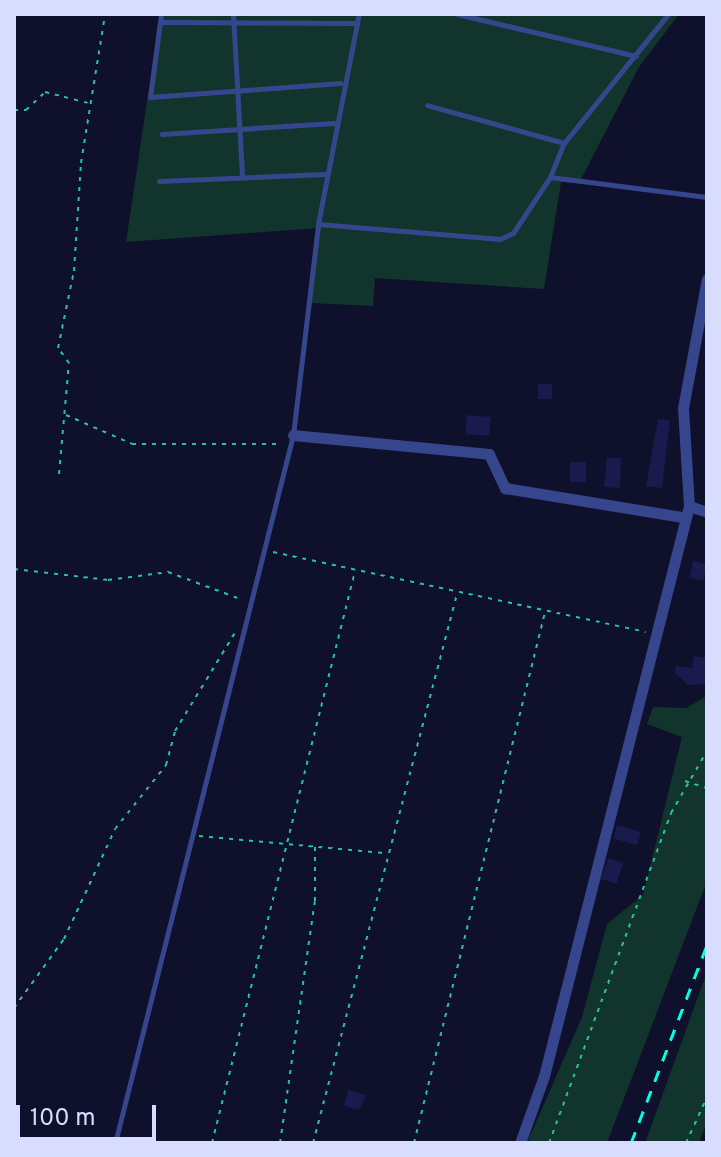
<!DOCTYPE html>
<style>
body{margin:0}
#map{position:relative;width:721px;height:1157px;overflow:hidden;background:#0f102b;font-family:Overpass,sans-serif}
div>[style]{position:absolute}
.green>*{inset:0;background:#11352c}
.building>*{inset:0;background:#191a4d;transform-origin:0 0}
.path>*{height:2px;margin-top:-1px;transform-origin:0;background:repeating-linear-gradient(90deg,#27c499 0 4px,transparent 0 10px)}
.lane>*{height:5px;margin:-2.5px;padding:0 2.5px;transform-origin:2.5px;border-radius:2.5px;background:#36468d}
.street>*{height:11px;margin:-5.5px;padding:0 5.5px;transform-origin:5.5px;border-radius:5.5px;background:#36468d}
.rail>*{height:3px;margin-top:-1.5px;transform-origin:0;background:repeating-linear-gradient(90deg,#04ffe2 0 12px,transparent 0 22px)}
span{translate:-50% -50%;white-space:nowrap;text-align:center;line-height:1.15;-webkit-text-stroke:6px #0f102b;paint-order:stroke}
.frame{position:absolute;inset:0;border:16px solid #d8dcff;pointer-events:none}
.scale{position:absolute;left:16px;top:1105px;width:140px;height:36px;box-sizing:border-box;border:4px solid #d8dcff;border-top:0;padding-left:10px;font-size:24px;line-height:28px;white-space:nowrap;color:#d8dcff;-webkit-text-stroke:6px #0f102b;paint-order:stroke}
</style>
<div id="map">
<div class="green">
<i style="clip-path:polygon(160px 14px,679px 14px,639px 67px,579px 183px,561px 182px,544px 289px,375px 278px,373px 306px,310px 303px,320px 228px,126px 242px)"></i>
<i style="clip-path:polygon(707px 696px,707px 881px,607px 1143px,527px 1143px,582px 1017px,607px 924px,643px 895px,682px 737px,647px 724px,653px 707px,686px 708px)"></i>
<i style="clip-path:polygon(707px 972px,707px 1122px,699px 1143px,645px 1143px)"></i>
</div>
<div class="building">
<i style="left:538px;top:384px;width:14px;height:15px"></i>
<i style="left:467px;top:415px;width:24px;height:19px;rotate:5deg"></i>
<i style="clip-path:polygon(658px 419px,670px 420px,662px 488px,646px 486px)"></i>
<i style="clip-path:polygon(607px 458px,621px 458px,620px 488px,604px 487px)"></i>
<i style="left:586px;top:462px;width:20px;height:16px;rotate:90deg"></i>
<i style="left:693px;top:561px;width:14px;height:17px;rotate:12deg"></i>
<i style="clip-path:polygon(694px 656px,707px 658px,707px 684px,688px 685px,675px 673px,676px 666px,692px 668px)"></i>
<i style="left:617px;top:825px;width:25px;height:14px;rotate:16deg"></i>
<i style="left:608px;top:858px;width:16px;height:22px;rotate:18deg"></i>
<i style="clip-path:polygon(348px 1090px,367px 1095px,359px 1110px,344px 1106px)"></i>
</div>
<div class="path">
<i style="left:14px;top:110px;width:12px"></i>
<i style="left:26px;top:110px;width:26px;rotate:-43deg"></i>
<i style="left:45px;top:92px;width:44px;rotate:14.3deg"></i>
<i style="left:66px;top:415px;width:72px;rotate:23.7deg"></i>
<i style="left:132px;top:444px;width:149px"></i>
<i style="left:59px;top:474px;width:111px;rotate:-84.9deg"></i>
<i style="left:69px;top:363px;width:19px;rotate:-126deg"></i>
<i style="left:58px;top:348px;width:79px;rotate:-78.3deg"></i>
<i style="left:74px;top:271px;width:108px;rotate:-86.3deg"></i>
<i style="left:81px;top:163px;width:151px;rotate:-80.8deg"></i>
<i style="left:273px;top:552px;width:381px;rotate:12.1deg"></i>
<i style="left:14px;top:569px;width:95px;rotate:6.7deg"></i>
<i style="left:108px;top:580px;width:61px;rotate:-7.6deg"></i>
<i style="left:168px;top:572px;width:80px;rotate:20.5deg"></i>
<i style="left:685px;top:781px;width:23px;rotate:18deg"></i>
<i style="left:199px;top:836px;width:185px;rotate:5.3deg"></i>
<i style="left:14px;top:1008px;width:85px;rotate:-54.1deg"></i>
<i style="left:64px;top:939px;width:121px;rotate:-65.1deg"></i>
<i style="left:115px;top:829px;width:82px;rotate:-51.4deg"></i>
<i style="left:166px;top:765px;width:35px;rotate:-75deg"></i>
<i style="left:175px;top:731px;width:117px;rotate:-58.6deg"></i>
<i style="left:212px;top:1143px;width:590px;rotate:-75.96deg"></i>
<i style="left:280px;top:1143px;width:245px;rotate:-81.8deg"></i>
<i style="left:315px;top:901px;width:55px;rotate:-90deg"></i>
<i style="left:313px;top:1143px;width:568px;rotate:-75.3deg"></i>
<i style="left:414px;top:1143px;width:547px;rotate:-76.14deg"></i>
<i style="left:549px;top:1143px;width:352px;rotate:-69.7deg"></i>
<i style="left:671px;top:813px;width:72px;rotate:-59.9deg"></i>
<i style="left:686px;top:1143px;width:51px;rotate:-65.5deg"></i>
</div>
<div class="lane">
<i style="left:161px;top:14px;width:84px;rotate:97.5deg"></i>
<i style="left:150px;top:97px;width:191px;rotate:-4.2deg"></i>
<i style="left:233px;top:14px;width:162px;rotate:86.8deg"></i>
<i style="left:457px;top:14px;width:184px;rotate:13.2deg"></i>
<i style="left:160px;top:22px;width:197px;rotate:0.3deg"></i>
<i style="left:162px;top:134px;width:172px;rotate:-3.7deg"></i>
<i style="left:564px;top:143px;width:166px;rotate:-51.1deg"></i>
<i style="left:550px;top:177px;width:158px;rotate:7.3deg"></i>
<i style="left:159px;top:181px;width:167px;rotate:-2.4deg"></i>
<i style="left:318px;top:224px;width:214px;rotate:-79deg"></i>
<i style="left:115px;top:1143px;width:730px;rotate:-75.89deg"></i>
<i style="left:293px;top:435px;width:212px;rotate:-83.2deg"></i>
<i style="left:318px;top:224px;width:183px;rotate:4.7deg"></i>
<i style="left:500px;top:239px;width:14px;rotate:-25deg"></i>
<i style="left:513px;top:233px;width:67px;rotate:-56.5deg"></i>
<i style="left:550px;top:177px;width:37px;rotate:-68deg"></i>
<i style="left:564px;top:143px;width:142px;rotate:-164.5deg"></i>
</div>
<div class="street">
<i style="left:293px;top:435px;width:197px;rotate:5.5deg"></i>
<i style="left:489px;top:454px;width:38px;rotate:65deg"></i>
<i style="left:505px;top:488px;width:180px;rotate:9.3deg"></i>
<i style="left:689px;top:506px;width:19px;rotate:18deg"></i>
<i style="left:520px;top:1143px;width:71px;rotate:-70.3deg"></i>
<i style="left:544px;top:1076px;width:588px;rotate:-75.73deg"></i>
<i style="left:689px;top:506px;width:98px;rotate:-93.5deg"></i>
<i style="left:683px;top:408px;width:131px;rotate:-79.5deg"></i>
</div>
<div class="rail">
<i style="left:631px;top:1143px;width:212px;rotate:-69deg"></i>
</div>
<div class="frame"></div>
<div class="scale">100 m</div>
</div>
